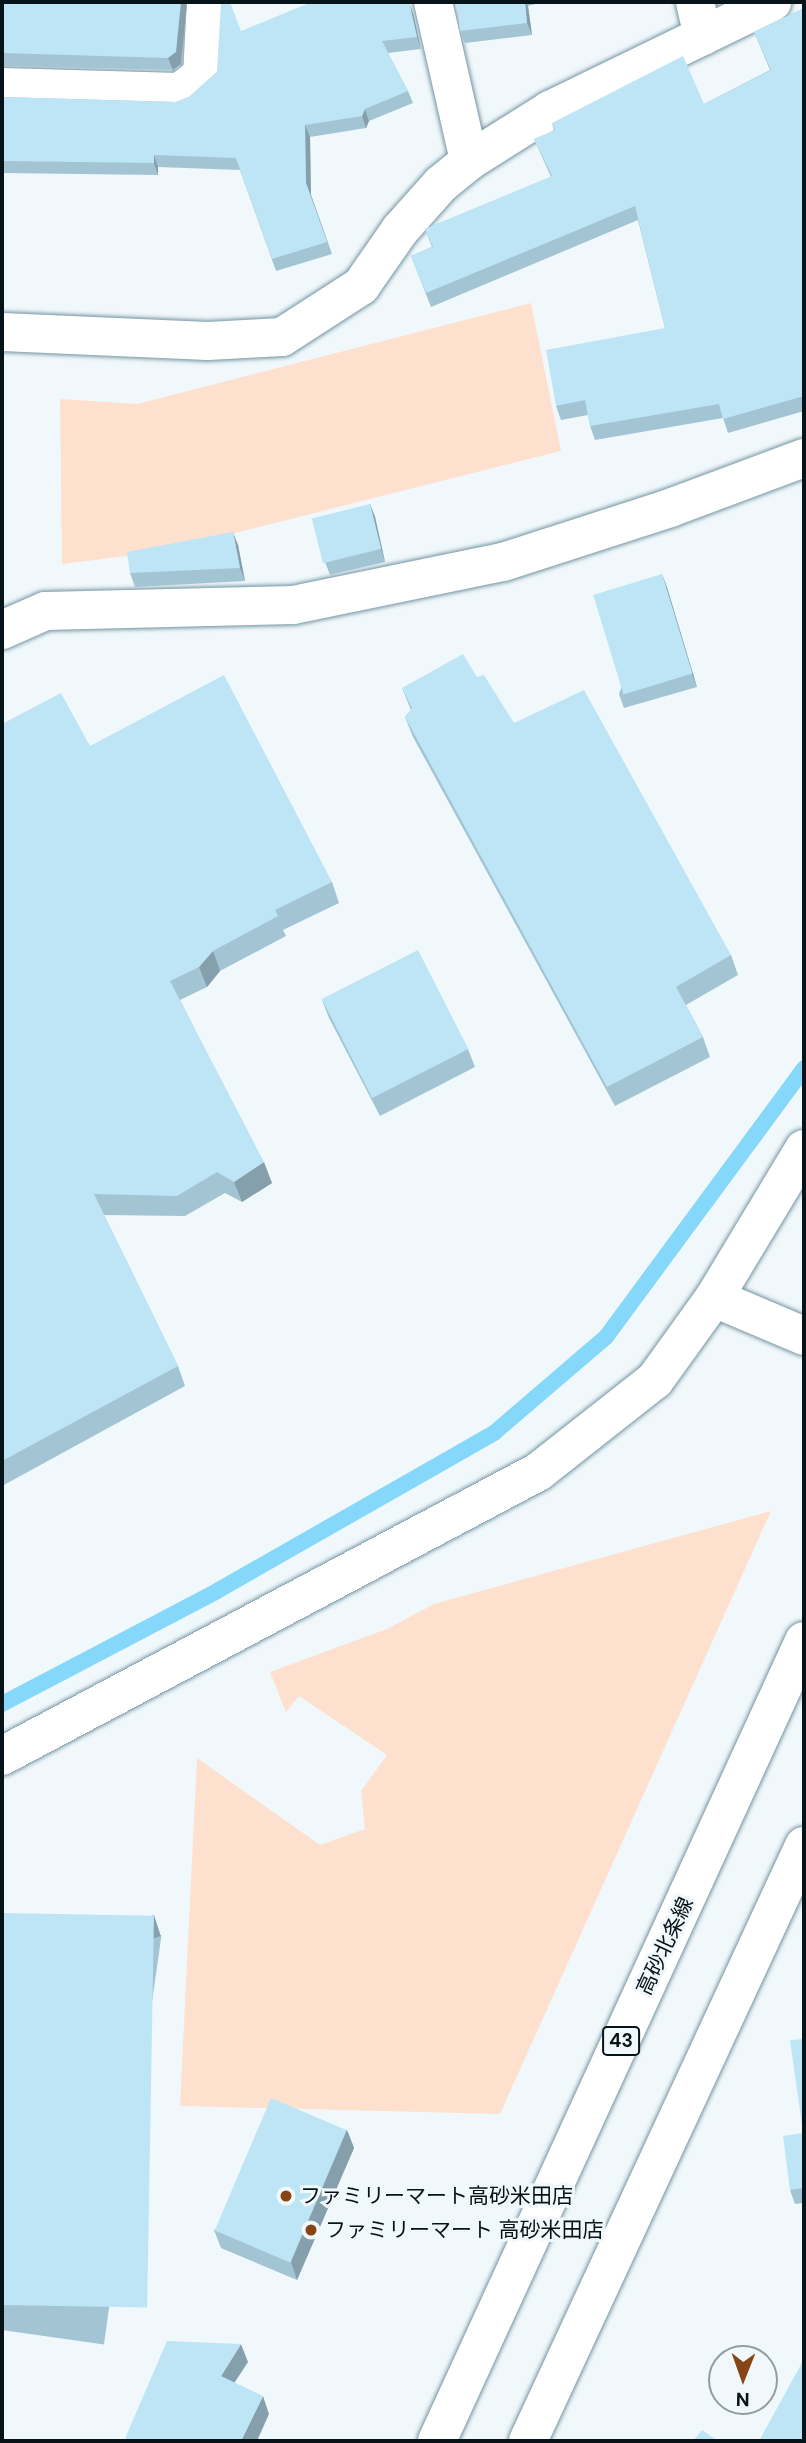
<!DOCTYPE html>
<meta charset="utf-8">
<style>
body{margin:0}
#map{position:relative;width:806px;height:2443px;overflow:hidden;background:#f1f8fb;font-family:"DM Sans","Noto Sans JP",sans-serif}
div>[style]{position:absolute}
.green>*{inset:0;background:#fee0cf}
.stream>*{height:16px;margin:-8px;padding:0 8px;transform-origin:8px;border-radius:8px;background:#85d8f9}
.roads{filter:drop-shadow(0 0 2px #7395a3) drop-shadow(0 0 2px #7395a3)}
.street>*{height:38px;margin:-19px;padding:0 19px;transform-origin:19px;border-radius:19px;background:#fff}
.secondary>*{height:38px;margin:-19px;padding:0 19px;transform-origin:19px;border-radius:19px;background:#fff}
.primary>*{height:38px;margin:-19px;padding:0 19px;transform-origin:19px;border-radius:19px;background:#fff}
.wall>*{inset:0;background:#a3c5d3;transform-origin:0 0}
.shaded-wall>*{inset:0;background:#85a0ac;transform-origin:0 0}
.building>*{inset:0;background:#bee5f5;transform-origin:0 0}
.dots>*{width:19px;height:19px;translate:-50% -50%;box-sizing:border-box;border:4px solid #f1f8fb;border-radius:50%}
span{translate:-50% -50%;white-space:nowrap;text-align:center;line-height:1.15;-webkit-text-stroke:6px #f1f8fb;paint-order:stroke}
.shield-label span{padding:2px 5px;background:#f1f8fb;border:2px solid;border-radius:5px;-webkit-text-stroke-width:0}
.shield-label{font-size:19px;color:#061318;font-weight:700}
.street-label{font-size:21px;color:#061318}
.poi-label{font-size:21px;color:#061318}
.left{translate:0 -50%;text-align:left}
.frame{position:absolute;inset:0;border:4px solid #061318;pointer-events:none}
.north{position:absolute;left:708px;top:2345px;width:70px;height:70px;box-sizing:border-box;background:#f1f8fb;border:2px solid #939ca0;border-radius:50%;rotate:181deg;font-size:19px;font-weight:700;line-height:28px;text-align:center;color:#061318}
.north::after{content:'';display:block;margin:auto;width:24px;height:32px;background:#874414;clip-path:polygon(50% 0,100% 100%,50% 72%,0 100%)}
</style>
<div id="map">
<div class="green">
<i style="clip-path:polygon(531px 303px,561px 451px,159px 552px,62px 564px,60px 399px,137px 404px)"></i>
<i style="clip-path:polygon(771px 1511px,500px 2114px,180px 2106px,197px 1758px,320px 1845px,365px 1829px,361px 1791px,387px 1755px,299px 1696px,286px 1712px,270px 1672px,387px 1629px,434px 1604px)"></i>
</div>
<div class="stream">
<i style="left:2px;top:1704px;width:243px;rotate:-27.7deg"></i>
<i style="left:217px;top:1591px;width:319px;rotate:-29.7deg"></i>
<i style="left:494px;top:1433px;width:148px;rotate:-40.6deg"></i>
<i style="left:606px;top:1337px;width:334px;rotate:-53.6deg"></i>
</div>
<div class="roads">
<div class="street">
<i style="left:433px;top:2px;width:163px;rotate:77.2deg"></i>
<i style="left:695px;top:2px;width:35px;rotate:77deg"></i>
<i style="left:2px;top:87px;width:178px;rotate:1.6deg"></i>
<i style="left:180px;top:92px;width:28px;rotate:-38deg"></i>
<i style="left:202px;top:75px;width:73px;rotate:-86.9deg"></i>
<i style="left:2px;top:332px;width:206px;rotate:2.5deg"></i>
<i style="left:208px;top:341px;width:74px;rotate:-3.1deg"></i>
<i style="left:282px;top:337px;width:94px;rotate:-32.8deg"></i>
<i style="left:361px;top:286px;width:68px;rotate:-55.1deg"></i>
<i style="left:400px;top:230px;width:62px;rotate:-48.3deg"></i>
<i style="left:441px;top:184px;width:36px;rotate:-39deg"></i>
<i style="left:469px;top:161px;width:96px;rotate:-32.2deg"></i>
<i style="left:550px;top:110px;width:247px;rotate:-25.9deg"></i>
<i style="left:2px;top:630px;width:47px;rotate:-23.8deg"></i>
<i style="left:45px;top:611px;width:248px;rotate:-1.4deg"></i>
<i style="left:293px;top:605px;width:214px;rotate:-11.6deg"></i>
<i style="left:503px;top:562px;width:176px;rotate:-17.9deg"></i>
<i style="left:670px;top:508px;width:143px;rotate:-20.5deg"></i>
<i style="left:714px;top:1298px;width:98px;rotate:22.9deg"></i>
</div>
<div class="secondary">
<i style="left:2px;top:1756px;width:607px;rotate:-27.92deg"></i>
<i style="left:538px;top:1472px;width:149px;rotate:-38.2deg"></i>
<i style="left:655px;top:1380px;width:101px;rotate:-54.3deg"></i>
<i style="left:714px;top:1298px;width:174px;rotate:-58.9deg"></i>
</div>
<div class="primary">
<i style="left:437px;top:2441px;width:880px;rotate:-65.36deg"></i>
<i style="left:528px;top:2441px;width:656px;rotate:-65.12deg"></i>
</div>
</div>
<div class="wall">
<i style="clip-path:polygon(2px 2px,187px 2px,181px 64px,173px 70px,2px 66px)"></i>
<i style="clip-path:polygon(457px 2px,543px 2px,528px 6px,532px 35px,465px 43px,460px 31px)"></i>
<i style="clip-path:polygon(804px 8px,804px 411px,728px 433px,723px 418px,595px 440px,590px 426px,588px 415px,561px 420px,556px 406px,665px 328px,638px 220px,431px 307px,411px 256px,432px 247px,425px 229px,551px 177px,534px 139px,554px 131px,552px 123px,704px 104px,770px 70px,754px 32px)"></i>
<i style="clip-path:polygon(413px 13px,421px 49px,388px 53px,408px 91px,413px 103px,369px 121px,366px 128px,310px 137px,311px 195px,332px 254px,276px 271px,240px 170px,158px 167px,158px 175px,2px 173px,2px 97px,176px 102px,189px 97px,217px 72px,241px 31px)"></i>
<i style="clip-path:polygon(370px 504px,375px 517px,385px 562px,330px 575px,325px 562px)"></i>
<i style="clip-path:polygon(238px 545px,245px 581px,135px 587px,130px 573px)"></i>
<i style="clip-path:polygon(662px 574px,697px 687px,624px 708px,619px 694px)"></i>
<i style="clip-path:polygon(477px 677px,514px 723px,731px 955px,738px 975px,686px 1005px,703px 1037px,710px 1057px,615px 1106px,413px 737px,405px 717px,411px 710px,402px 688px)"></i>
<i style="clip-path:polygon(2px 724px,90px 746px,332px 882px,339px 903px,283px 930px,286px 936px,220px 971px,207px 987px,180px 1000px,272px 1183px,242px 1202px,225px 1193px,185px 1216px,104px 1215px,178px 1366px,185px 1386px,2px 1486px)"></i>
<i style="clip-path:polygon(322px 1000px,468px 1049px,475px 1067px,380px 1116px,329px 1018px)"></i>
<i style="left:2px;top:1913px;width:161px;height:413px;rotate:8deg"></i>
<i style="clip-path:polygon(804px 2039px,804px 2203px,795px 2204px,790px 2190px,803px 2133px)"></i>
<i style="clip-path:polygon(347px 2130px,354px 2148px,297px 2280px,221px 2248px,214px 2230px)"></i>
</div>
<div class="shaded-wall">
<i style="clip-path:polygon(181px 2px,187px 2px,181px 64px,173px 70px,168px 58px)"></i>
<i style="clip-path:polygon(409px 2px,413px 13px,421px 49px,417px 37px)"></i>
<i style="clip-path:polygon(525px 2px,526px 2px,528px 6px,532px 35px,527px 23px)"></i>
<i style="clip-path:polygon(365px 109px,369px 121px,366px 128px,362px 116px)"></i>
<i style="clip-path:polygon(305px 125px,310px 137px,311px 195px,332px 254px,306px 183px)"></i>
<i style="clip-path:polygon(154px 155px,158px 167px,158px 175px,154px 163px)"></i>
<i style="clip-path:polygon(370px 504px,375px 517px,385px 562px,381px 549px)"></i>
<i style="clip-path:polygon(233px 532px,238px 545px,245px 581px,240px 568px)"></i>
<i style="clip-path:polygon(662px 574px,667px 587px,697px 687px,692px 674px)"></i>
<i style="clip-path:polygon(213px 951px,220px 971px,207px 987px,199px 967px)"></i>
<i style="clip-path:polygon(264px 1162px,272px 1183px,242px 1202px,234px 1182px)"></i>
<i style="left:154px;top:1915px;width:22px;height:396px;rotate:72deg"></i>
<i style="clip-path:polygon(347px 2130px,354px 2148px,297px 2280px,291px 2262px)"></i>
<i style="clip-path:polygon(241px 2344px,248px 2362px,227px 2394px,221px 2376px)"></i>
<i style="clip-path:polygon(263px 2396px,269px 2414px,257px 2441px,241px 2441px)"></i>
</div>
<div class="building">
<i style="clip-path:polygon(2px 2px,181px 2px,176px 52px,168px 58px,2px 53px)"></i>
<i style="clip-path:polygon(221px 2px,230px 2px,241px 31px,307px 4px,307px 2px,409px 2px,417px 37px,382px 41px,408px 91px,365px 109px,362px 116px,305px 125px,306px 183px,327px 242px,272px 259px,236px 158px,154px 155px,154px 163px,2px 161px,2px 97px,176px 102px,189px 97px,217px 72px)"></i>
<i style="clip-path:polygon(457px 2px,525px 2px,527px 23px,460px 31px)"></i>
<i style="clip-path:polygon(804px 8px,804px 396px,723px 419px,719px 404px,590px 426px,585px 400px,556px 406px,546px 350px,665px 328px,635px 206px,426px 293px,411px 256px,433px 247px,425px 229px,552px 176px,534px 139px,555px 130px,552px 123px,683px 56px,704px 104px,771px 70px,754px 32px)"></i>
<i style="left:370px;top:504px;width:46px;height:60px;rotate:76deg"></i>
<i style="clip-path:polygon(233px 532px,240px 568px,130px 573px,127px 552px)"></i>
<i style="left:662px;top:574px;width:104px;height:72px;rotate:73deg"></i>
<i style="clip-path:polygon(463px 654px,477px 677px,484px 675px,514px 723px,584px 690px,731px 955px,676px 987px,703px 1037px,607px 1087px,405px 717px,412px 708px,402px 688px)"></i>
<i style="clip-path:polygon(224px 675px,332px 882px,275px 910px,278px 916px,213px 951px,199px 967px,170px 981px,264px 1162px,234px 1182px,217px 1172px,177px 1196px,94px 1194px,178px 1366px,2px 1461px,2px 724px,61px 693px,90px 746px)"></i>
<i style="left:418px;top:950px;width:111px;height:108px;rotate:63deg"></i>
<i style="left:2px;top:1913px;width:152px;height:392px;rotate:1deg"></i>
<i style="clip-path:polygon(804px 2039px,804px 2188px,790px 2190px,783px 2136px,803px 2133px,790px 2040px)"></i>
<i style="left:271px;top:2098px;width:82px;height:144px;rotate:23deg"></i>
<i style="clip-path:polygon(167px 2341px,241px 2344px,221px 2376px,263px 2396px,241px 2441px,126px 2441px,126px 2436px)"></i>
<i style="clip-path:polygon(804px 2359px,804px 2441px,759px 2441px)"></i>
<i style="clip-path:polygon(702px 2430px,718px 2441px,693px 2441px)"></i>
</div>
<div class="dots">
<i style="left:286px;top:2196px;background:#874414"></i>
<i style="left:311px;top:2230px;background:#874414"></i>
</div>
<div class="shield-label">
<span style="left:621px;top:2041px">43</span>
</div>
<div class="street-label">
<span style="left:665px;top:1946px;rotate:-65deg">高砂北条線</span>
</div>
<div class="poi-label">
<span class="left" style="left:300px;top:2196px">ファミリーマート高砂米田店</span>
<span class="left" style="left:325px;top:2230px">ファミリーマート 高砂米田店</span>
</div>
<div class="frame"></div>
<div class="north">N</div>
</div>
